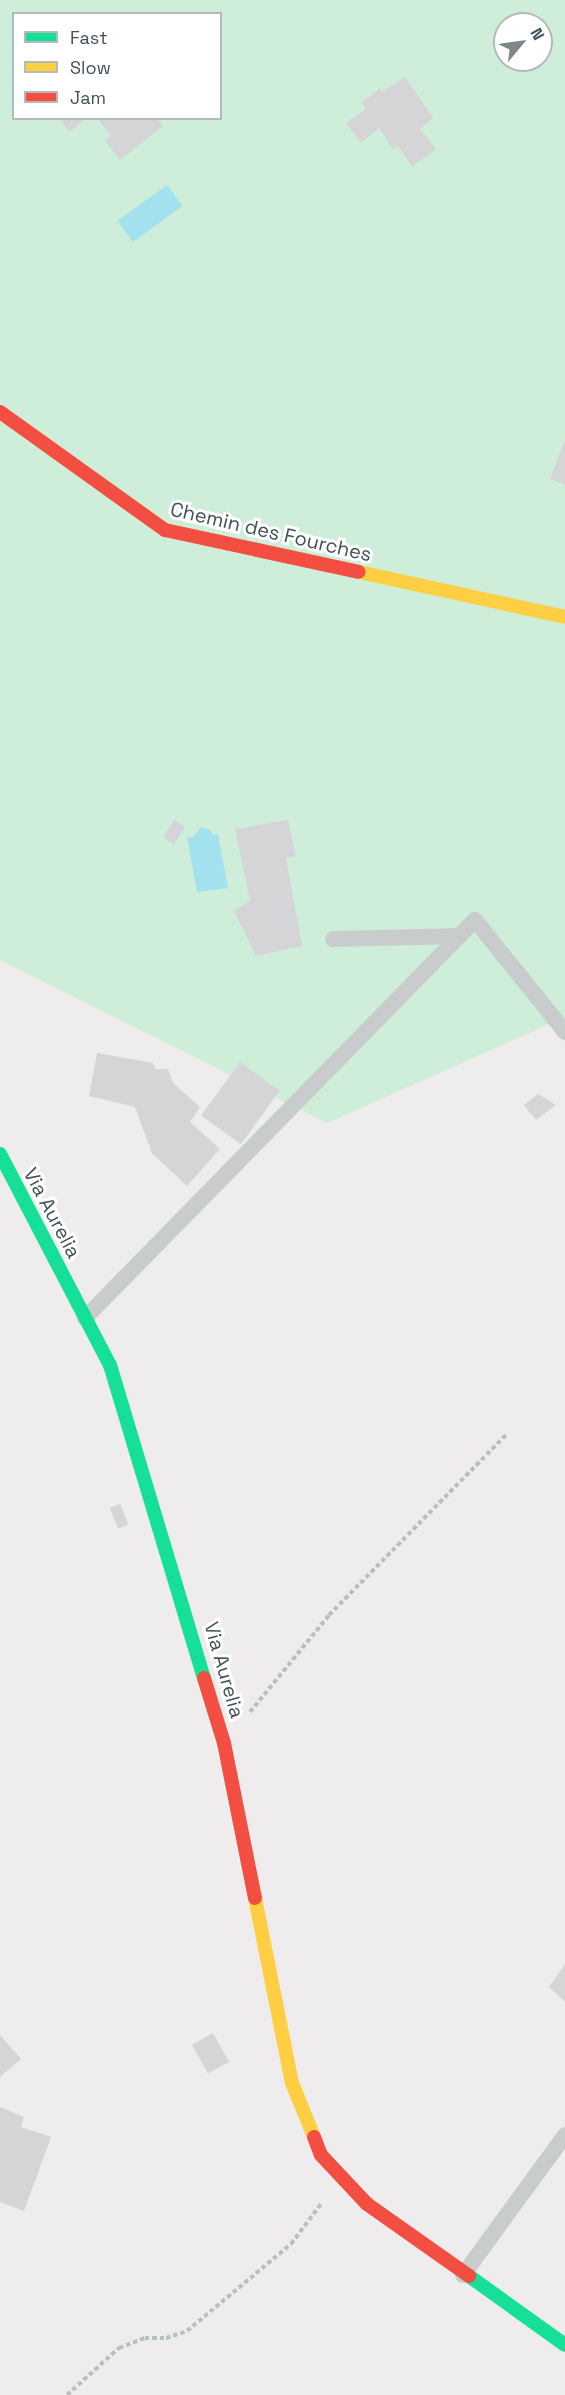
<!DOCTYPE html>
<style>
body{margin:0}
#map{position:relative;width:565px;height:2395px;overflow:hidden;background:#eeecec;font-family:"Space Grotesk",sans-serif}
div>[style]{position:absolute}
.green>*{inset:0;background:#cfeed9}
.water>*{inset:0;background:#a2e1ed;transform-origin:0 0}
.building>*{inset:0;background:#d5d4d7;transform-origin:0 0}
.path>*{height:4px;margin-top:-2px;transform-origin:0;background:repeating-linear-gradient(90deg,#b5c2bd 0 4.5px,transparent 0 7.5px)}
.lane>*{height:16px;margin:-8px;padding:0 8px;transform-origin:8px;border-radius:8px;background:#c8cccd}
.fast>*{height:14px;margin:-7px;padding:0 7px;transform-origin:7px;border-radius:7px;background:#16e098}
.slow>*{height:14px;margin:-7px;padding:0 7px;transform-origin:7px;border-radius:7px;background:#ffcf43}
.jam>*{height:14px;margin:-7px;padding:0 7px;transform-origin:7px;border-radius:7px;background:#f24e42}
span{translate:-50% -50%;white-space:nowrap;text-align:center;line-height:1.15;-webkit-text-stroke:6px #fff;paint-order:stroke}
.street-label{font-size:20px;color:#435059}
.legend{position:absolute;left:12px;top:12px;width:210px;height:108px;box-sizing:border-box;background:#fff;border:2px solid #b4b9bd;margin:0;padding:8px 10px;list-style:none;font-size:18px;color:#435059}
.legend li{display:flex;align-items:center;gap:12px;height:30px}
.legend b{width:30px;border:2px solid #b4b9bd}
.north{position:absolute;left:493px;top:12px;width:60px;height:60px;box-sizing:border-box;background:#fff;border:2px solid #b4b9bd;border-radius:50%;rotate:61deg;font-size:16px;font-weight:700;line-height:24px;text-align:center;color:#435059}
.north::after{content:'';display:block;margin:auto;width:21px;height:27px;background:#7f878c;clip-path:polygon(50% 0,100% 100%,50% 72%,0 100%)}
</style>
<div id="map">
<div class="green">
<i style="clip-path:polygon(evenodd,0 0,565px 0,565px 1017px,327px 1123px,0 960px,0 0,14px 14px,220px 14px,220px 118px,14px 118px,14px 14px,0 0,505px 24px,541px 24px,541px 60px,505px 60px,505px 24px)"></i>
</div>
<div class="water">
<i style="left:167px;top:185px;width:26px;height:61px;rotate:54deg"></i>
<i style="clip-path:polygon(201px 827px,210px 830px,213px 835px,218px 834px,228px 888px,197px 892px,187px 837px,193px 837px)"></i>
</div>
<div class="building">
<i style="clip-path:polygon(405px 77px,433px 118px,420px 129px,436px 149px,412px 167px,398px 146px,393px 149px,379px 128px,361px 143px,346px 123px,366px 109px,361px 103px,380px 88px,382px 92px)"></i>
<i style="clip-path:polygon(59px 118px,86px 118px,69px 132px)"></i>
<i style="clip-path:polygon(97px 118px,157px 118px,163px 126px,120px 160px,105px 141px,111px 136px)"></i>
<i style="clip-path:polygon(565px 440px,565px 485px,550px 479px)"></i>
<i style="left:174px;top:820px;width:13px;height:21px;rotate:32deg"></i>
<i style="clip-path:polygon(288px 820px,296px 856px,286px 858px,302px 946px,256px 956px,234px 911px,250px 901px,235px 829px)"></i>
<i style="clip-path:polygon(97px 1053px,153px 1063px,155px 1069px,168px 1069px,173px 1083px,200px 1107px,190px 1122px,220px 1149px,187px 1186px,152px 1153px,135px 1107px,89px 1096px)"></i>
<i style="left:240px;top:1062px;width:49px;height:66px;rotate:36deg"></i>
<i style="clip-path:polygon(538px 1094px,556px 1105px,536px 1120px,524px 1105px)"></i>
<i style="left:120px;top:1504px;width:22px;height:11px;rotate:68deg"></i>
<i style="clip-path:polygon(565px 1964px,565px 2002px,549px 1987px)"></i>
<i style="left:213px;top:2033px;width:33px;height:24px;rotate:61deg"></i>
<i style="clip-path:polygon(0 2035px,21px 2059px,0 2077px)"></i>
<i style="clip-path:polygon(0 2107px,24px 2117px,21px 2127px,51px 2137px,24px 2211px,0 2202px)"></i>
</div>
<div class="path">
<i style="left:250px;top:1712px;width:125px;rotate:-50.8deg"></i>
<i style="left:329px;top:1615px;width:255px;rotate:-45.5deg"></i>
<i style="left:67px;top:2395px;width:70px;rotate:-42.1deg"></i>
<i style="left:119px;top:2348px;width:28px;rotate:-21deg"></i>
<i style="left:145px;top:2338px;width:21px"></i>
<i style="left:166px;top:2338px;width:22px;rotate:-18deg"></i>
<i style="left:187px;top:2331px;width:136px;rotate:-39.9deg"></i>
<i style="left:291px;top:2244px;width:50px;rotate:-53.1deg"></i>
</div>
<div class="lane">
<i style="left:333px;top:939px;width:127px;rotate:-1.4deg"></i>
<i style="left:85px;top:1318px;width:557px;rotate:-45.58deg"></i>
<i style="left:475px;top:920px;width:144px;rotate:51.2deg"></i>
<i style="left:463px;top:2275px;width:173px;rotate:-53.9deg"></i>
</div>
<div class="fast">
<i style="left:0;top:1154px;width:238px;rotate:62.5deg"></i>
<i style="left:110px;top:1365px;width:327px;rotate:73.3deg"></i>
<i style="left:469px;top:2276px;width:118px;rotate:35.7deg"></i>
</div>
<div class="slow">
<i style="left:359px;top:572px;width:211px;rotate:12.3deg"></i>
<i style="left:255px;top:1898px;width:189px;rotate:78.7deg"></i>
<i style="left:292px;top:2083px;width:58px;rotate:67.8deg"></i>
</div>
<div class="jam">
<i style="left:0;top:412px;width:203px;rotate:35.6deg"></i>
<i style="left:165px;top:530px;width:198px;rotate:12.2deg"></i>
<i style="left:204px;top:1678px;width:68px;rotate:72.9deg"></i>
<i style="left:224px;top:1743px;width:158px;rotate:78.7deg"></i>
<i style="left:314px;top:2137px;width:19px;rotate:69deg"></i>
<i style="left:321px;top:2155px;width:67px;rotate:46.8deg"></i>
<i style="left:367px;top:2204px;width:125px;rotate:35.2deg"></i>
</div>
<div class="street-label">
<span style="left:271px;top:532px;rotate:13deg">Chemin des Fourches</span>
<span style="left:52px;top:1213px;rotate:62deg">Via Aurelia</span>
<span style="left:224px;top:1670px;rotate:74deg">Via Aurelia</span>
</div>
<ul class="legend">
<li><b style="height:8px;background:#16e098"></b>Fast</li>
<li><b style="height:8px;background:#ffcf43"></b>Slow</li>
<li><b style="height:8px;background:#f24e42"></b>Jam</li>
</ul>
<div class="north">N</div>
</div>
